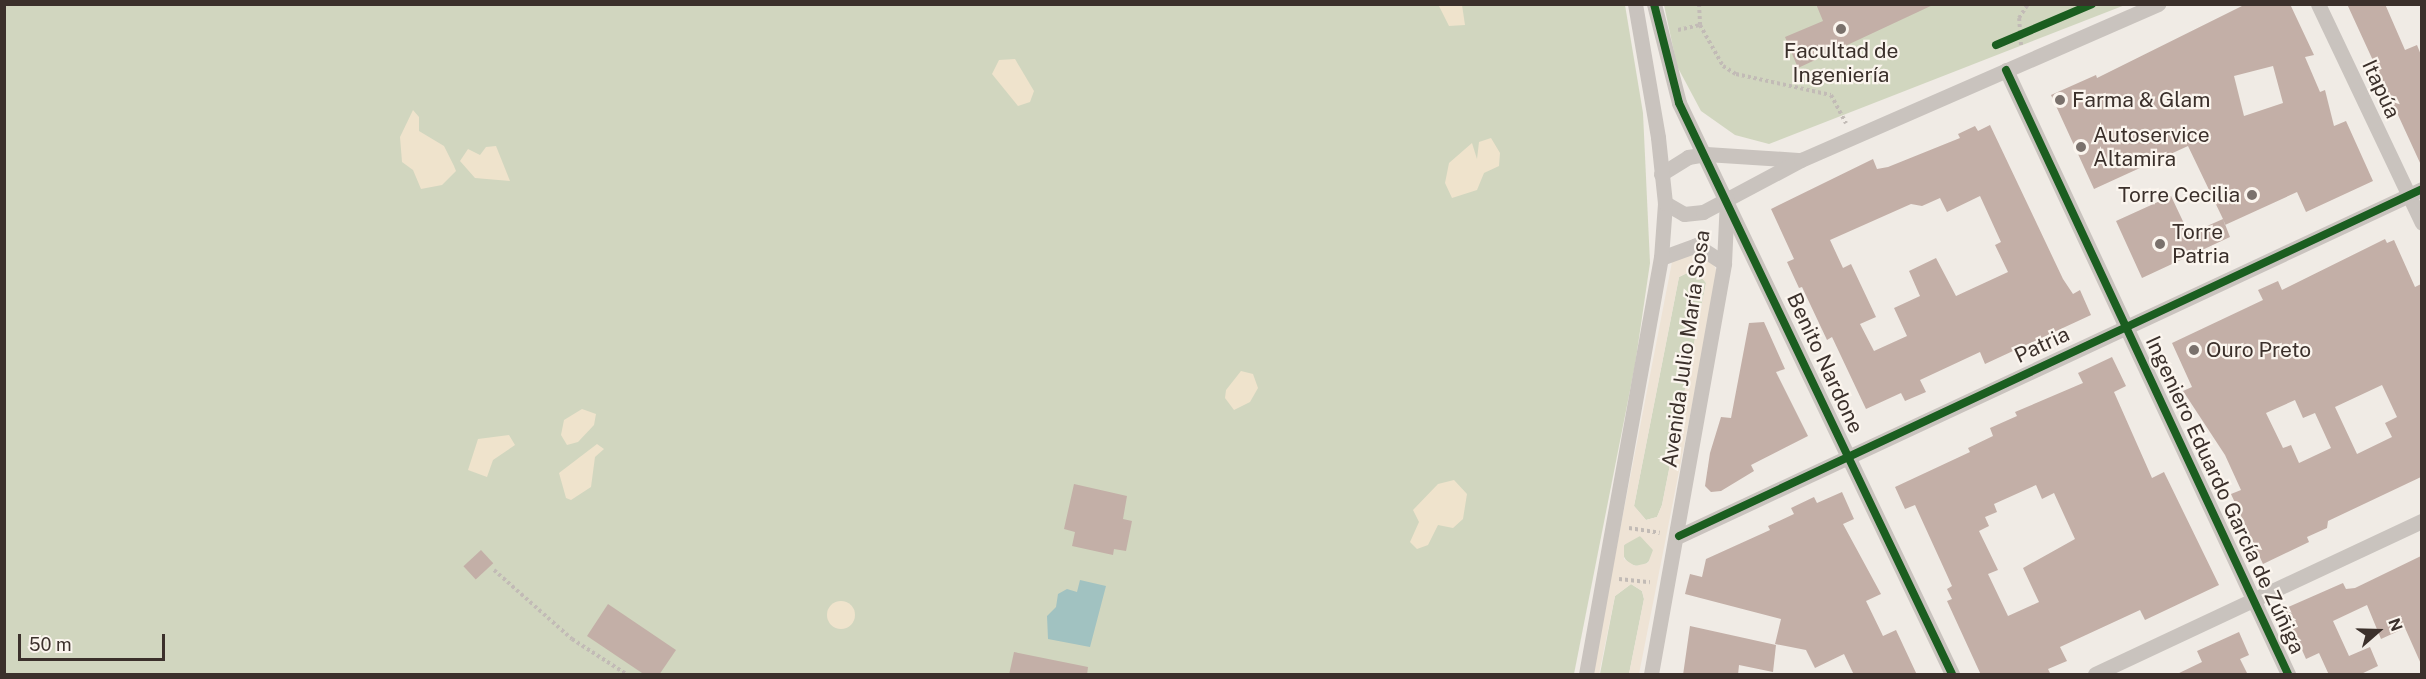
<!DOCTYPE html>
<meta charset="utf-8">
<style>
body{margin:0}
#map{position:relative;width:2426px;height:679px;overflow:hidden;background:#f0ebe5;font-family:"Public Sans",sans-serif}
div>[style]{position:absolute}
.green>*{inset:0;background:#d1d6bf}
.round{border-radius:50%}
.sand>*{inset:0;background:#efe3cc}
.plaza>*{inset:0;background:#eee3d5}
.water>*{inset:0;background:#a1c2c1}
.building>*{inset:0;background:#c3afa7;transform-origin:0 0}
.path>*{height:4px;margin-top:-2px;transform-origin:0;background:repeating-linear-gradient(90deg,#c2bbb6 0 3px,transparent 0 6px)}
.minor>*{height:15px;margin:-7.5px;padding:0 7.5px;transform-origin:7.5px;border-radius:7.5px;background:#c9c3be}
.cycleway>*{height:8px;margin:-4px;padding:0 4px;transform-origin:4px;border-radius:4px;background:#1b5e20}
.dots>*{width:16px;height:16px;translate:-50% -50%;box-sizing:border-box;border:3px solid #fbf5ee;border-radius:50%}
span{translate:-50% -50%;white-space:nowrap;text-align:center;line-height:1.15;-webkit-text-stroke:4.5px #fbf5ee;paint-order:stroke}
.poi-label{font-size:21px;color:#3b302b}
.left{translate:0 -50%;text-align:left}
.right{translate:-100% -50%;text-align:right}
.street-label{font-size:21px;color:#3b302b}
.frame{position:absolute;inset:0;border:6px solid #3b302b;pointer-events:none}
.north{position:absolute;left:2348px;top:601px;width:60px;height:60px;-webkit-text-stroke:4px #fbf5ee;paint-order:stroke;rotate:70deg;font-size:16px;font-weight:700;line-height:24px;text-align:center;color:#3b302b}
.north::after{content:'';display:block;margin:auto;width:21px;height:27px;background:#3b302b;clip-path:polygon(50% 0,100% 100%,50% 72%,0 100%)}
.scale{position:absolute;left:18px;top:634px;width:147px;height:27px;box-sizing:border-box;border:3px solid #3b302b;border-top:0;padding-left:8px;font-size:18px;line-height:21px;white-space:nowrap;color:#3b302b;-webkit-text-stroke:4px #fbf5ee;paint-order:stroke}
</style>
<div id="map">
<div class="green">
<i style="clip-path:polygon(4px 5px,1625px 5px,1643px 113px,1650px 263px,1635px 365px,1574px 674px,5px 674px)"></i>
<i style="clip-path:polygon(1664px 5px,2125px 5px,1769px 144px,1735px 135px,1701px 111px,1677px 66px)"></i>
<i style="clip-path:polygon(1695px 269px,1706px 283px,1662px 505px,1657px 517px,1646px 520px,1634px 506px,1679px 277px)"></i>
<i class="round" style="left:1623px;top:536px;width:30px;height:30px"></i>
<i style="clip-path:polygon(1631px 584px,1642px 591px,1644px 599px,1629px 674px,1600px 674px,1615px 596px)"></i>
</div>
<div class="sand">
<i style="clip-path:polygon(1462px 5px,1465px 25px,1449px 26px,1439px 6px)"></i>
<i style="clip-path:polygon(1015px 59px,1034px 91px,1030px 102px,1018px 106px,992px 74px,999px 60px)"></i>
<i style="clip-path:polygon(413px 110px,419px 117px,419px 131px,444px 146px,454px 166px,456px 171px,442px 185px,421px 189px,413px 170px,402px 162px,400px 137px)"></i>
<i style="clip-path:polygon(1491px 138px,1500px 153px,1499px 166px,1484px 173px,1477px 190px,1452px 198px,1445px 183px,1449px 163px,1472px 143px,1477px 159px,1479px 142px)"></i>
<i style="clip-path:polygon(496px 146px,510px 181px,475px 178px,460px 161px,468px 149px,480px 155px,486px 147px)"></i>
<i style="clip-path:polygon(1241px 371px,1253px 374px,1258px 388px,1250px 402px,1234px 410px,1225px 398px,1226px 390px)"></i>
<i style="clip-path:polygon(582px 409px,596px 414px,594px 425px,578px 442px,567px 445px,561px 435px,564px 420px)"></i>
<i style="clip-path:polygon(509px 435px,515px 445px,493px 460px,487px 477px,468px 470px,478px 439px)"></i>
<i style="clip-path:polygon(597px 444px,604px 449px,595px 457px,591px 487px,571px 500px,566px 498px,559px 473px)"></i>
<i style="clip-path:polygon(1454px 480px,1467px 494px,1463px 519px,1453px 528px,1438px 525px,1428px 545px,1417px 549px,1410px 542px,1419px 522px,1413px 510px,1438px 484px)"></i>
<i class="round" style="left:827px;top:601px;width:28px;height:28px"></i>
</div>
<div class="plaza">
<i style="clip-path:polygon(evenodd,1693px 252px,1711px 259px,1718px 274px,1639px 674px,1629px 674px,1644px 599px,1642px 591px,1631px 584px,1615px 596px,1599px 674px,1592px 674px,1672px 262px,1693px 252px,1695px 269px,1706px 283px,1662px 505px,1657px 517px,1646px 520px,1634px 506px,1679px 277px,1695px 269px,1693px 252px,1640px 536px,1653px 550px,1648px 563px,1635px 566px,1624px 559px,1624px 545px,1640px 536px)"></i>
</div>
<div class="water">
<i style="clip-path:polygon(1080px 580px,1106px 586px,1090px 647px,1048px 639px,1047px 616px,1056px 607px,1058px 594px,1067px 589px,1077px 592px)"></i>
</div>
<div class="building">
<i style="clip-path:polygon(1816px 4px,1935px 4px,1798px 68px,1785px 37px,1823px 21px)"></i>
<i style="clip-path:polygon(evenodd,2246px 4px,2290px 4px,2314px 55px,2305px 57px,2320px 92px,2325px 90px,2334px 126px,2346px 121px,2373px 181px,2306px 212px,2297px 192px,2225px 225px,2223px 219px,2230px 237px,2142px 278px,2116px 221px,2171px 196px,2189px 234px,2223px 219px,2188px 146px,2094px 189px,2051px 95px,2096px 75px,2097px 78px,2246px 4px,2273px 66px,2283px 103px,2244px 116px,2234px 76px,2273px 66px)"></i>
<i style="clip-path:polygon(2347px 4px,2385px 4px,2405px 50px,2417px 45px,2421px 55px,2421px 165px)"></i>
<i style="clip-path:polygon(evenodd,1990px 125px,2063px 279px,2073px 294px,2080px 290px,2091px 315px,1985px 364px,1980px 352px,1920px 380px,1926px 392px,1905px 401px,1901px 393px,1866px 409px,1832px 337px,1827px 340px,1802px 287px,1799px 288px,1787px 262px,1794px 259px,1771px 209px,1873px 159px,1877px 169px,1888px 167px,1960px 138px,1958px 134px,1975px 126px,1978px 131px,1990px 125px,1980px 196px,2001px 242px,1995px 245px,2008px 272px,1956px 296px,1936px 258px,1909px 271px,1920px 296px,1894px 308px,1907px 336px,1874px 351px,1860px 324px,1876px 317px,1851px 264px,1843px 268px,1830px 240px,1911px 204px,1922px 206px,1940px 198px,1947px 212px,1980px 196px)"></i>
<i style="clip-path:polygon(evenodd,2385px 239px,2387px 243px,2394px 240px,2415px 287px,2421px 284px,2421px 477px,2328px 521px,2327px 528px,2307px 537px,2309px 542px,2263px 564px,2231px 494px,2241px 490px,2225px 455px,2183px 391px,2192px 387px,2172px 343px,2263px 300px,2258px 290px,2278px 281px,2282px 290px,2385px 239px,2382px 385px,2397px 417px,2385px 423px,2392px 437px,2357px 454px,2335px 407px,2382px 385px,2385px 239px,2295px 400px,2303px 418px,2315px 413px,2331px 448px,2299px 463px,2291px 445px,2283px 448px,2266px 413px,2295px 400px)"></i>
<i style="clip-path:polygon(1764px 322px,1785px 369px,1776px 372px,1808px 436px,1751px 465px,1754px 471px,1721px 491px,1711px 492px,1705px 486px,1710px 453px,1721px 417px,1731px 418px,1749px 323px)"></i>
<i style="clip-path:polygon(evenodd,2112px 357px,2126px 386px,2114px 392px,2152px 478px,2164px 472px,2219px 585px,2145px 620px,2140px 610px,2060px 647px,2067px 661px,2048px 669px,2051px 675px,1981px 675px,1947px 601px,1952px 599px,1947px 589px,1952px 586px,1915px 505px,1905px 509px,1895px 487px,1970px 452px,1968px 448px,1993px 436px,1990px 428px,2017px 416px,2015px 412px,2083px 383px,2078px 373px,2112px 357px,2036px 485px,2042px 499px,2054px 493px,2075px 539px,2023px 568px,2039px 602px,2008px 616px,1988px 574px,1998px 570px,1979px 531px,1989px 526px,1985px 517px,1997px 512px,1994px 504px,2036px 485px)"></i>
<i style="clip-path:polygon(1074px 484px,1127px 496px,1123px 519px,1132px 521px,1126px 551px,1114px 549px,1113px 555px,1072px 546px,1075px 532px,1064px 529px)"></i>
<i style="clip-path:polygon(1842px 492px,1854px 519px,1843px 524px,1881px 594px,1866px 601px,1883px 636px,1896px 630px,1917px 675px,1854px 675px,1844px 654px,1815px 668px,1806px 650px,1775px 644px,1781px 619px,1685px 594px,1690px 574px,1702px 577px,1706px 559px,1770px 530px,1768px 526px,1794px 514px,1791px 508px,1814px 497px,1817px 503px)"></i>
<i style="left:481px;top:550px;width:18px;height:24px;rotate:47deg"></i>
<i style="clip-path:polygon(2421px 556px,2421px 664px,2405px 628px,2381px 639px,2367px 605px,2333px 621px,2349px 656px,2370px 647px,2378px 666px,2359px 675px,2329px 675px,2319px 653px,2306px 659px,2284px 609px,2343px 583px,2346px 589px,2355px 588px)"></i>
<i style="clip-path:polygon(608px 604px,676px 650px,659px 675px,645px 675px,587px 636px)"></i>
<i style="clip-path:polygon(1690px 626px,1776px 645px,1773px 672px,1739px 665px,1738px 675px,1683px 675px)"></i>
<i style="clip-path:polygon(2239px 632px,2249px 655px,2240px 659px,2248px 675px,2175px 675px,2202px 662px,2197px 651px)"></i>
<i style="clip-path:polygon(1014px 652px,1088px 667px,1087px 675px,1009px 675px)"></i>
</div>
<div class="path">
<i style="left:1699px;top:4px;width:21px;rotate:87deg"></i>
<i style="left:1700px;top:25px;width:47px;rotate:60.7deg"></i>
<i style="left:1723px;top:66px;width:15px;rotate:32deg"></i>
<i style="left:1736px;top:74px;width:97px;rotate:12.5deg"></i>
<i style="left:1831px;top:95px;width:32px;rotate:62deg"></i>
<i style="left:1678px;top:30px;width:23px;rotate:-13deg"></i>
<i style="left:2021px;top:45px;width:27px;rotate:-94deg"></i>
<i style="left:2019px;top:18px;width:17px;rotate:-57deg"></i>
<i style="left:1629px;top:528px;width:31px;rotate:9deg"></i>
<i style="left:494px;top:570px;width:104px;rotate:41.5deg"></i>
<i style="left:572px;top:639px;width:64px;rotate:32.9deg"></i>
<i style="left:1619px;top:579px;width:31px;rotate:6deg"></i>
</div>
<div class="minor">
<i style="left:1654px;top:4px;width:102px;rotate:75.8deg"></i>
<i style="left:1679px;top:103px;width:633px;rotate:64.45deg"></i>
<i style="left:2318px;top:4px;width:242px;rotate:64.6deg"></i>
<i style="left:2006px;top:70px;width:667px;rotate:64.97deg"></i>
<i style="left:1661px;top:174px;width:32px;rotate:-32deg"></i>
<i style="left:1688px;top:157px;width:18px;rotate:-9deg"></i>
<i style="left:1706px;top:154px;width:92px;rotate:3.7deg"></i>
<i style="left:1665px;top:203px;width:22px;rotate:30deg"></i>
<i style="left:1684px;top:214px;width:19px;rotate:-6deg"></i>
<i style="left:1703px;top:212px;width:111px;rotate:-28deg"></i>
<i style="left:1801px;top:160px;width:390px;rotate:-23.6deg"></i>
<i style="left:1661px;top:258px;width:37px;rotate:-20deg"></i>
<i style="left:1696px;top:245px;width:33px;rotate:33deg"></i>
<i style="left:1679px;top:536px;width:820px;rotate:-25.03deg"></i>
<i style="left:1586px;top:674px;width:423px;rotate:-79.8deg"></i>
<i style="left:1661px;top:258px;width:55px;rotate:-85.8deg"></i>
<i style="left:1665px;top:203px;width:66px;rotate:-96.1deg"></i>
<i style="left:1658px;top:137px;width:135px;rotate:-99.8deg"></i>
<i style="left:1651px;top:674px;width:417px;rotate:-79.9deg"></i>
<i style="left:1724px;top:263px;width:64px;rotate:-87.3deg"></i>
<i style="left:2095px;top:674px;width:361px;rotate:-25.1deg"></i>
</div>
<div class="cycleway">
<i style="left:1654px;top:4px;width:102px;rotate:75.8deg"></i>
<i style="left:1679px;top:103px;width:633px;rotate:64.45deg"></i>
<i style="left:1996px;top:45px;width:104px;rotate:-23.1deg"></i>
<i style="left:2006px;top:70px;width:667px;rotate:64.97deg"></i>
<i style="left:1679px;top:536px;width:820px;rotate:-25.03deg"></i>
</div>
<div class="dots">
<i style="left:1841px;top:29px;background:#7a716c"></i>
<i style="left:2060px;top:100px;background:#7a716c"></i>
<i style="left:2081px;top:147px;background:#7a716c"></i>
<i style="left:2252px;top:195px;background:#7a716c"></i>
<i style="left:2160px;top:244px;background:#7a716c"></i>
<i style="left:2194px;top:350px;background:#7a716c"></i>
</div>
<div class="poi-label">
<span style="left:1841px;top:63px">Facultad de<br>Ingeniería</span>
<span class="left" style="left:2072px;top:100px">Farma &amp; Glam</span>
<span class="left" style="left:2093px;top:147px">Autoservice<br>Altamira</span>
<span class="right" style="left:2240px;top:195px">Torre Cecilia</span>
<span class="left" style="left:2172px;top:244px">Torre<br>Patria</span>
<span class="left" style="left:2206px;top:350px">Ouro Preto</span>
</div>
<div class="street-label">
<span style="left:2381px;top:89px;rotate:65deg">Itapúa</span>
<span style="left:2042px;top:345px;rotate:-25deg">Patria</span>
<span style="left:1686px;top:349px;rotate:-82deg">Avenida Julio María Sosa</span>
<span style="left:1825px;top:363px;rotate:65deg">Benito Nardone</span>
<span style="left:2225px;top:495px;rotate:65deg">Ingeniero Eduardo García de Zúñiga</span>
</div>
<div class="frame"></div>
<div class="north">N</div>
<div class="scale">50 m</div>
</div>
